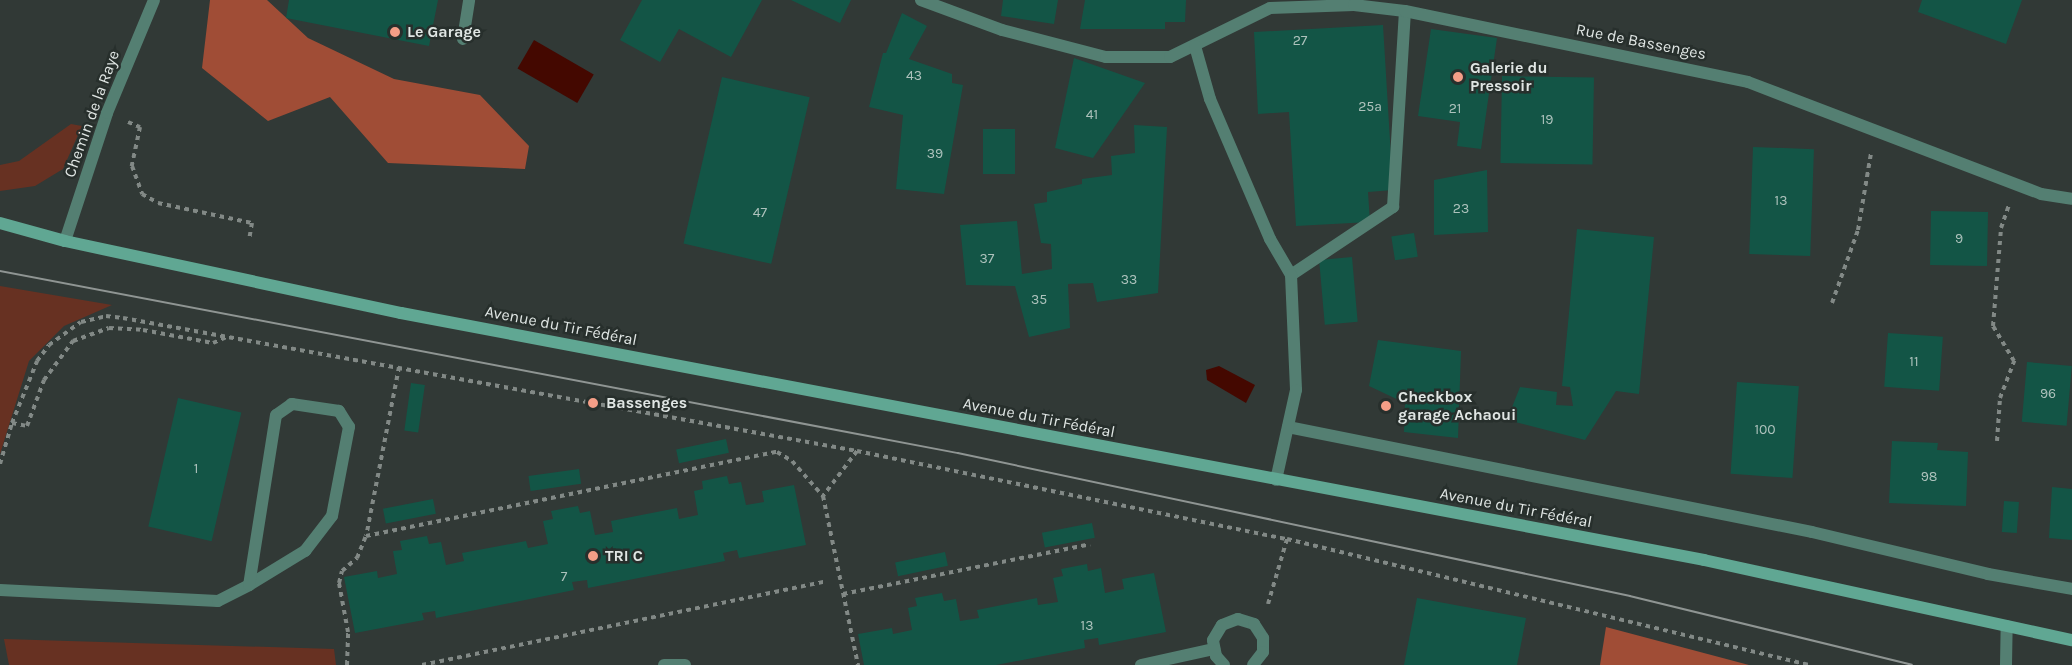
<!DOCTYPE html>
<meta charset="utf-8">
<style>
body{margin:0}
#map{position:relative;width:2072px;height:665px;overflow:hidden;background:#313936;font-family:Karla,sans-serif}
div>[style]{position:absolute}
.green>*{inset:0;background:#673122}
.forest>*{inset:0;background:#a04d36}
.water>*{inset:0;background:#440800;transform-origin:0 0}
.building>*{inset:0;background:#135546;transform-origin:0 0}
.path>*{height:4px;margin-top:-2px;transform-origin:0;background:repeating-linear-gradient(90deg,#828986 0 4.5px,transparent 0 9px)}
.lane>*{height:12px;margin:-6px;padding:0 6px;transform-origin:6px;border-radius:6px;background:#547f72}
.street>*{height:12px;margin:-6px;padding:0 6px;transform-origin:6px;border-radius:6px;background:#547f72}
.secondary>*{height:12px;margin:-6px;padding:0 6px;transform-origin:6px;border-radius:6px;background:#60a793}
.tram>*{height:1.5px;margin:-0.75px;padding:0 0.75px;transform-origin:0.75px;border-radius:0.75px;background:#8f9593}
.dots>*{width:16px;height:16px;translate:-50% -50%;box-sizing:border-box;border:3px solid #272f2c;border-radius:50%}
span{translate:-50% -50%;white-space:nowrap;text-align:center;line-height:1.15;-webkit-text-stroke:5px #272f2c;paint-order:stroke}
.number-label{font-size:14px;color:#adc2bc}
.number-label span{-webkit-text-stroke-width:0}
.poi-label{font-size:16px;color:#e0e6e4;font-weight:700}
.left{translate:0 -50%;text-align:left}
.street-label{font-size:16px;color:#e0e6e4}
</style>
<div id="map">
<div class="green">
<i style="clip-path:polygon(71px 124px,82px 126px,63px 169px,35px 186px,0 191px,0 165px,19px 161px)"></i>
<i style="clip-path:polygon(0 286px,112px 305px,64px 326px,29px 361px,0 454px)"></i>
<i style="clip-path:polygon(4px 639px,334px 649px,336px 665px,9px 665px)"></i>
</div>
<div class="forest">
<i style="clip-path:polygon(210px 0,267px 0,308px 38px,394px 79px,480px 95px,529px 146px,525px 169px,388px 163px,330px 97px,268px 121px,202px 68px)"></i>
<i style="clip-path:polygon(1606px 627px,1749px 665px,1600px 665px)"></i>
</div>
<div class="water">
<i style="left:534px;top:40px;width:69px;height:33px;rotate:30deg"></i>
<i style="clip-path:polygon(1219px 366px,1255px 385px,1246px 403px,1207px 380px,1206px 370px)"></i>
</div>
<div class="building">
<i style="clip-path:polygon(289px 0,438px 0,429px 46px,286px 18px)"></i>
<i style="clip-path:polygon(642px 0,762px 0,731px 57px,679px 29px,660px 62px,620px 40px)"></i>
<i style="clip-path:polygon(791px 0,851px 0,840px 23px)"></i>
<i style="clip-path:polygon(1003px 0,1058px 0,1054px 24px,1001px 16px)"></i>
<i style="clip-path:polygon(1085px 0,1186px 0,1185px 22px,1165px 22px,1165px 29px,1080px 29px)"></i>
<i style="clip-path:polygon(1922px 0,2022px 0,2006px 44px,1918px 12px)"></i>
<i style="clip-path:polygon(902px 13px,927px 26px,909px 59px,952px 74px,952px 83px,963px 85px,944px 194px,896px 189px,903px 115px,869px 107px,883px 53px,886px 53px)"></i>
<i style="clip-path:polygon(1383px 25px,1393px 190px,1368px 192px,1370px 222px,1296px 226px,1289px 112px,1258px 114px,1254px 32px)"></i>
<i style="clip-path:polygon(1431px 29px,1497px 38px,1481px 149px,1457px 146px,1460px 122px,1418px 116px)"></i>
<i style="clip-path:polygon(1074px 58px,1145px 83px,1093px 158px,1055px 148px)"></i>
<i style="left:1502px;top:76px;width:92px;height:87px;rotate:1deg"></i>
<i style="left:722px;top:77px;width:90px;height:171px;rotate:13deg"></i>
<i style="clip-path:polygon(1134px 125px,1167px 127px,1158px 293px,1097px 302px,1093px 283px,1068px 284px,1070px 328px,1029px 337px,1015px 286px,966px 285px,960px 225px,1017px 221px,1022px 274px,1052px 269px,1051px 244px,1041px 243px,1034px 204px,1047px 202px,1047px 192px,1082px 184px,1082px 179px,1112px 175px,1111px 156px,1135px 153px)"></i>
<i style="left:983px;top:129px;width:32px;height:45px"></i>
<i style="left:1753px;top:147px;width:61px;height:107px;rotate:2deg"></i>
<i style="clip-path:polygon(1487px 170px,1488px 232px,1434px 235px,1434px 180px)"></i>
<i style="left:1931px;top:211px;width:57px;height:54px;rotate:1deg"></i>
<i style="clip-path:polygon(1577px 229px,1654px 237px,1639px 394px,1616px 391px,1585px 440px,1507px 420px,1520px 387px,1557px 392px,1556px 405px,1573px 406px,1570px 387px,1562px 386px)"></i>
<i style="left:1414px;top:233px;width:24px;height:23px;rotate:81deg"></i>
<i style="left:1352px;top:257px;width:65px;height:33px;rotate:85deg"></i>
<i style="left:1888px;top:333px;width:55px;height:54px;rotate:4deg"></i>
<i style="clip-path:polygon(1378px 340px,1461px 351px,1458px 438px,1404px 432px,1405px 403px,1369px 386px)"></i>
<i style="left:2027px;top:362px;width:45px;height:60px;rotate:5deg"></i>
<i style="left:1737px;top:382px;width:62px;height:92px;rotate:4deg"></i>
<i style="left:411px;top:383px;width:14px;height:48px;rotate:8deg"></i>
<i style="left:178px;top:398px;width:65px;height:132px;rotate:13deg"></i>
<i style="left:726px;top:439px;width:14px;height:51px;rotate:78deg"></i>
<i style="clip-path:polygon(1892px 441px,1938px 443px,1937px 450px,1968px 452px,1966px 506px,1889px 503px)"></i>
<i style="left:579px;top:469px;width:15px;height:51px;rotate:82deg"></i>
<i style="clip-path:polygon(727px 476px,729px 484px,741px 482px,746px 505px,764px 502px,762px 491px,794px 485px,806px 545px,739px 558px,737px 550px,723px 553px,725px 561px,588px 588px,587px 580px,572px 582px,574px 590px,436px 618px,435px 611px,422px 613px,424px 620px,355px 633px,344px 577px,377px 571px,378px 578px,397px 574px,393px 551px,402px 550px,400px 541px,427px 536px,429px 544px,441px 542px,446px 565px,464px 561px,462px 553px,526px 541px,528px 548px,548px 544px,543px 521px,553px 519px,551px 511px,578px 506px,580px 513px,590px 511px,595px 535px,613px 532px,611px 521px,677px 508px,679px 519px,698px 515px,694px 491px,703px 489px,702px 481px)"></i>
<i style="clip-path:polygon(2052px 487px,2072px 489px,2072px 540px,2049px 538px)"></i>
<i style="left:433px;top:499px;width:15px;height:51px;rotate:79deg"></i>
<i style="left:2004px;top:501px;width:15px;height:31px;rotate:4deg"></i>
<i style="left:1092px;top:523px;width:15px;height:51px;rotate:79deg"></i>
<i style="left:945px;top:552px;width:14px;height:51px;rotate:78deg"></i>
<i style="clip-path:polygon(1087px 564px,1088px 571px,1101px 568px,1105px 593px,1124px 589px,1122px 579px,1154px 573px,1166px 632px,1099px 645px,1098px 638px,1084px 640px,1085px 648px,996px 665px,864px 665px,858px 634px,892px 628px,893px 634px,912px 630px,908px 608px,917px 606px,915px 598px,942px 593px,944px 601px,956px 599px,960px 621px,979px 618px,977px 610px,1037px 598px,1038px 605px,1058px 602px,1053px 578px,1063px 576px,1061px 569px)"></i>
<i style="clip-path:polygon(1417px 598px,1526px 618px,1517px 665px,1404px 665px)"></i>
</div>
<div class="path">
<i style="left:128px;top:122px;width:13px;rotate:23deg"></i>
<i style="left:140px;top:127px;width:40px;rotate:102deg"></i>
<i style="left:132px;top:166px;width:30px;rotate:70deg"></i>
<i style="left:142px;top:194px;width:18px;rotate:29deg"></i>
<i style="left:158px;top:203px;width:96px;rotate:12deg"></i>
<i style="left:252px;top:223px;width:17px;rotate:100deg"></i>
<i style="left:1832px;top:303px;width:77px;rotate:-70.4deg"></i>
<i style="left:1858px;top:230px;width:78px;rotate:-80.4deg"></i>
<i style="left:399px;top:367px;width:172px;rotate:101deg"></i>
<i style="left:366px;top:536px;width:419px;rotate:-11.6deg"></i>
<i style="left:777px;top:452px;width:17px;rotate:31deg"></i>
<i style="left:792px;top:461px;width:47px;rotate:48.5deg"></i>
<i style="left:12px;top:423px;width:67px;rotate:-68deg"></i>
<i style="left:37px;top:361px;width:20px;rotate:-53deg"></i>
<i style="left:49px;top:345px;width:39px;rotate:-36deg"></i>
<i style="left:81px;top:322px;width:26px;rotate:-13deg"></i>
<i style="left:106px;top:316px;width:17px;rotate:7deg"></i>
<i style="left:123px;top:318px;width:746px;rotate:10.27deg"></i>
<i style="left:857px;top:451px;width:439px;rotate:11.6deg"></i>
<i style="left:1287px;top:539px;width:537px;rotate:13.57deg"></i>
<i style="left:1997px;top:441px;width:43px;rotate:-86deg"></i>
<i style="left:2000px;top:398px;width:40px;rotate:-69deg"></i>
<i style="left:2014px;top:361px;width:41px;rotate:-121deg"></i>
<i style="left:1993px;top:326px;width:98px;rotate:-85.3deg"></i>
<i style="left:2001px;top:228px;width:24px;rotate:-71deg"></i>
<i style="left:857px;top:451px;width:56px;rotate:127.1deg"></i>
<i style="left:823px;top:496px;width:173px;rotate:78.3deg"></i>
<i style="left:0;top:464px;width:43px;rotate:-73.7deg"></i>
<i style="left:12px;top:423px;width:15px;rotate:11deg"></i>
<i style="left:27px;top:426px;width:49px;rotate:-69.7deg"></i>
<i style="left:44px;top:380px;width:49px;rotate:-53.4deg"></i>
<i style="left:73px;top:341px;width:38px;rotate:-20deg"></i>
<i style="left:109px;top:328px;width:34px;rotate:3deg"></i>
<i style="left:143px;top:330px;width:71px;rotate:10.5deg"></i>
<i style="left:213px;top:343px;width:17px;rotate:-24deg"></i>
<i style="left:843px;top:594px;width:252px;rotate:-11.4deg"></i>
<i style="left:1268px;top:604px;width:68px;rotate:-73.7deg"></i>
<i style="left:347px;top:665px;width:33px;rotate:-88deg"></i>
<i style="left:348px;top:632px;width:50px;rotate:-100.4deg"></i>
<i style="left:339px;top:583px;width:12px;rotate:-76deg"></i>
<i style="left:342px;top:571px;width:20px;rotate:-41deg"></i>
<i style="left:357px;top:558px;width:24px;rotate:-68deg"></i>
<i style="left:422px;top:665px;width:410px;rotate:-11.7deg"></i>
</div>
<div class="lane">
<i style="left:463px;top:39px;width:39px;rotate:-81deg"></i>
<i style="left:1291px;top:275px;width:123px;rotate:-33.7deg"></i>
<i style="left:1393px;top:207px;width:196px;rotate:-86.5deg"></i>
<i style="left:1288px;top:427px;width:534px;rotate:11.33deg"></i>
<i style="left:1812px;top:532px;width:181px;rotate:13.4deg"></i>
<i style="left:1988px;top:574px;width:85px;rotate:10.1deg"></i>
<i style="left:0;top:590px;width:218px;rotate:2.9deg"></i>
<i style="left:218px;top:601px;width:35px;rotate:-27deg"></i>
<i style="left:249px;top:585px;width:66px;rotate:-31.3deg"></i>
<i style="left:305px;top:551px;width:44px;rotate:-52.4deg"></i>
<i style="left:332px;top:516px;width:91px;rotate:-79.2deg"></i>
<i style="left:349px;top:427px;width:19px;rotate:-122deg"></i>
<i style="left:339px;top:411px;width:48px;rotate:-171.5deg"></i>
<i style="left:292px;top:404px;width:19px;rotate:145deg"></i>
<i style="left:276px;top:415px;width:172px;rotate:99deg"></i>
</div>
<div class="street">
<i style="left:921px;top:0;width:86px;rotate:20.3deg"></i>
<i style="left:1002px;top:30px;width:107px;rotate:14.6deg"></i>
<i style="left:1106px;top:57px;width:64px"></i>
<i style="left:1170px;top:57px;width:111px;rotate:-26.1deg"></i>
<i style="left:1270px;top:8px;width:84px;rotate:-2deg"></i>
<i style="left:1354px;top:5px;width:51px;rotate:6.7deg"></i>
<i style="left:1405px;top:11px;width:350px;rotate:11.7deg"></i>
<i style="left:1748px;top:82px;width:314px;rotate:20.9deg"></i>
<i style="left:2041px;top:194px;width:31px;rotate:9deg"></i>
<i style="left:1195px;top:46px;width:55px;rotate:74.2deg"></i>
<i style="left:1210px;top:99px;width:152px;rotate:66.8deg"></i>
<i style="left:1270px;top:239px;width:42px;rotate:59.7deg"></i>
<i style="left:1291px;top:275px;width:115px;rotate:87.5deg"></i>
<i style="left:1296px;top:390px;width:92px;rotate:102.5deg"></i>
<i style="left:65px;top:241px;width:135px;rotate:-71.8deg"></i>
<i style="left:107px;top:113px;width:122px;rotate:-67.4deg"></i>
<i style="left:664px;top:665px;width:21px"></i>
<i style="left:1141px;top:665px;width:75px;rotate:-12.4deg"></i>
<i style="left:1224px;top:665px;width:12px;rotate:-132deg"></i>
<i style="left:1216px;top:656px;width:16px;rotate:-101deg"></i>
<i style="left:1213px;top:640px;width:17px;rotate:-59deg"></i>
<i style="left:1222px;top:625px;width:17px;rotate:-21deg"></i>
<i style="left:1238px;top:619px;width:17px;rotate:17deg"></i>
<i style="left:1254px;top:624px;width:17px;rotate:57deg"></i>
<i style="left:1263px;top:638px;width:14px;rotate:90deg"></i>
<i style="left:1263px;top:652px;width:16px;rotate:128deg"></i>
<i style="left:2006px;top:665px;width:39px;rotate:-89deg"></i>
</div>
<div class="secondary">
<i style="left:0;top:223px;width:67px;rotate:15.5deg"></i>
<i style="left:65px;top:241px;width:344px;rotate:12.1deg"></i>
<i style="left:401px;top:313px;width:1326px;rotate:10.73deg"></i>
<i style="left:1704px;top:560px;width:377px;rotate:12.3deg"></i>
</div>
<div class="tram">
<i style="left:0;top:271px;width:975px;rotate:10.76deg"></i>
<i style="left:958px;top:453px;width:687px;rotate:12.01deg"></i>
<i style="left:1630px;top:596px;width:290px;rotate:13.7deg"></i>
</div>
<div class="dots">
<i style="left:395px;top:32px;background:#f49e87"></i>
<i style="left:1458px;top:77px;background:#f49e87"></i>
<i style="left:593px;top:403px;background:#f49e87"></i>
<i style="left:1386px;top:406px;background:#f49e87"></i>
<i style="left:593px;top:556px;background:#f49e87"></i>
</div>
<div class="number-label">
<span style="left:1300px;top:41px">27</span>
<span style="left:914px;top:76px">43</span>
<span style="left:1370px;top:107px">25a</span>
<span style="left:1455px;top:109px">21</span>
<span style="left:1092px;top:115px">41</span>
<span style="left:1547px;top:120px">19</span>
<span style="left:935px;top:154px">39</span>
<span style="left:1781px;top:201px">13</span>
<span style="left:1461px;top:209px">23</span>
<span style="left:760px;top:213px">47</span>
<span style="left:1959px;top:239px">9</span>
<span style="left:987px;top:259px">37</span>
<span style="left:1129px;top:280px">33</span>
<span style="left:1039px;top:300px">35</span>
<span style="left:1914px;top:362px">11</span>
<span style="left:2048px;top:394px">96</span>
<span style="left:1765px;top:430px">100</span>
<span style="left:196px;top:469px">1</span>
<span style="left:1929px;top:477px">98</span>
<span style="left:564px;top:577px">7</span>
<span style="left:1087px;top:626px">13</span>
</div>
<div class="poi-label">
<span class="left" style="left:407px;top:32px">Le Garage</span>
<span class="left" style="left:1470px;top:77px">Galerie du<br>Pressoir</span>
<span class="left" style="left:1398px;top:406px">Checkbox<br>garage Achaoui</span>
<span class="left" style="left:606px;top:403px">Bassenges</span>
<span class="left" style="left:605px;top:556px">TRI C</span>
</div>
<div class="street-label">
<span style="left:1641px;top:42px;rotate:11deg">Rue de Bassenges</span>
<span style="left:92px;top:114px;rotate:-70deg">Chemin de la Raye</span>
<span style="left:561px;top:326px;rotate:11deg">Avenue du Tir Fédéral</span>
<span style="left:1039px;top:418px;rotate:11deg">Avenue du Tir Fédéral</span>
<span style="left:1516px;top:508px;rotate:11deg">Avenue du Tir Fédéral</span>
</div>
</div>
